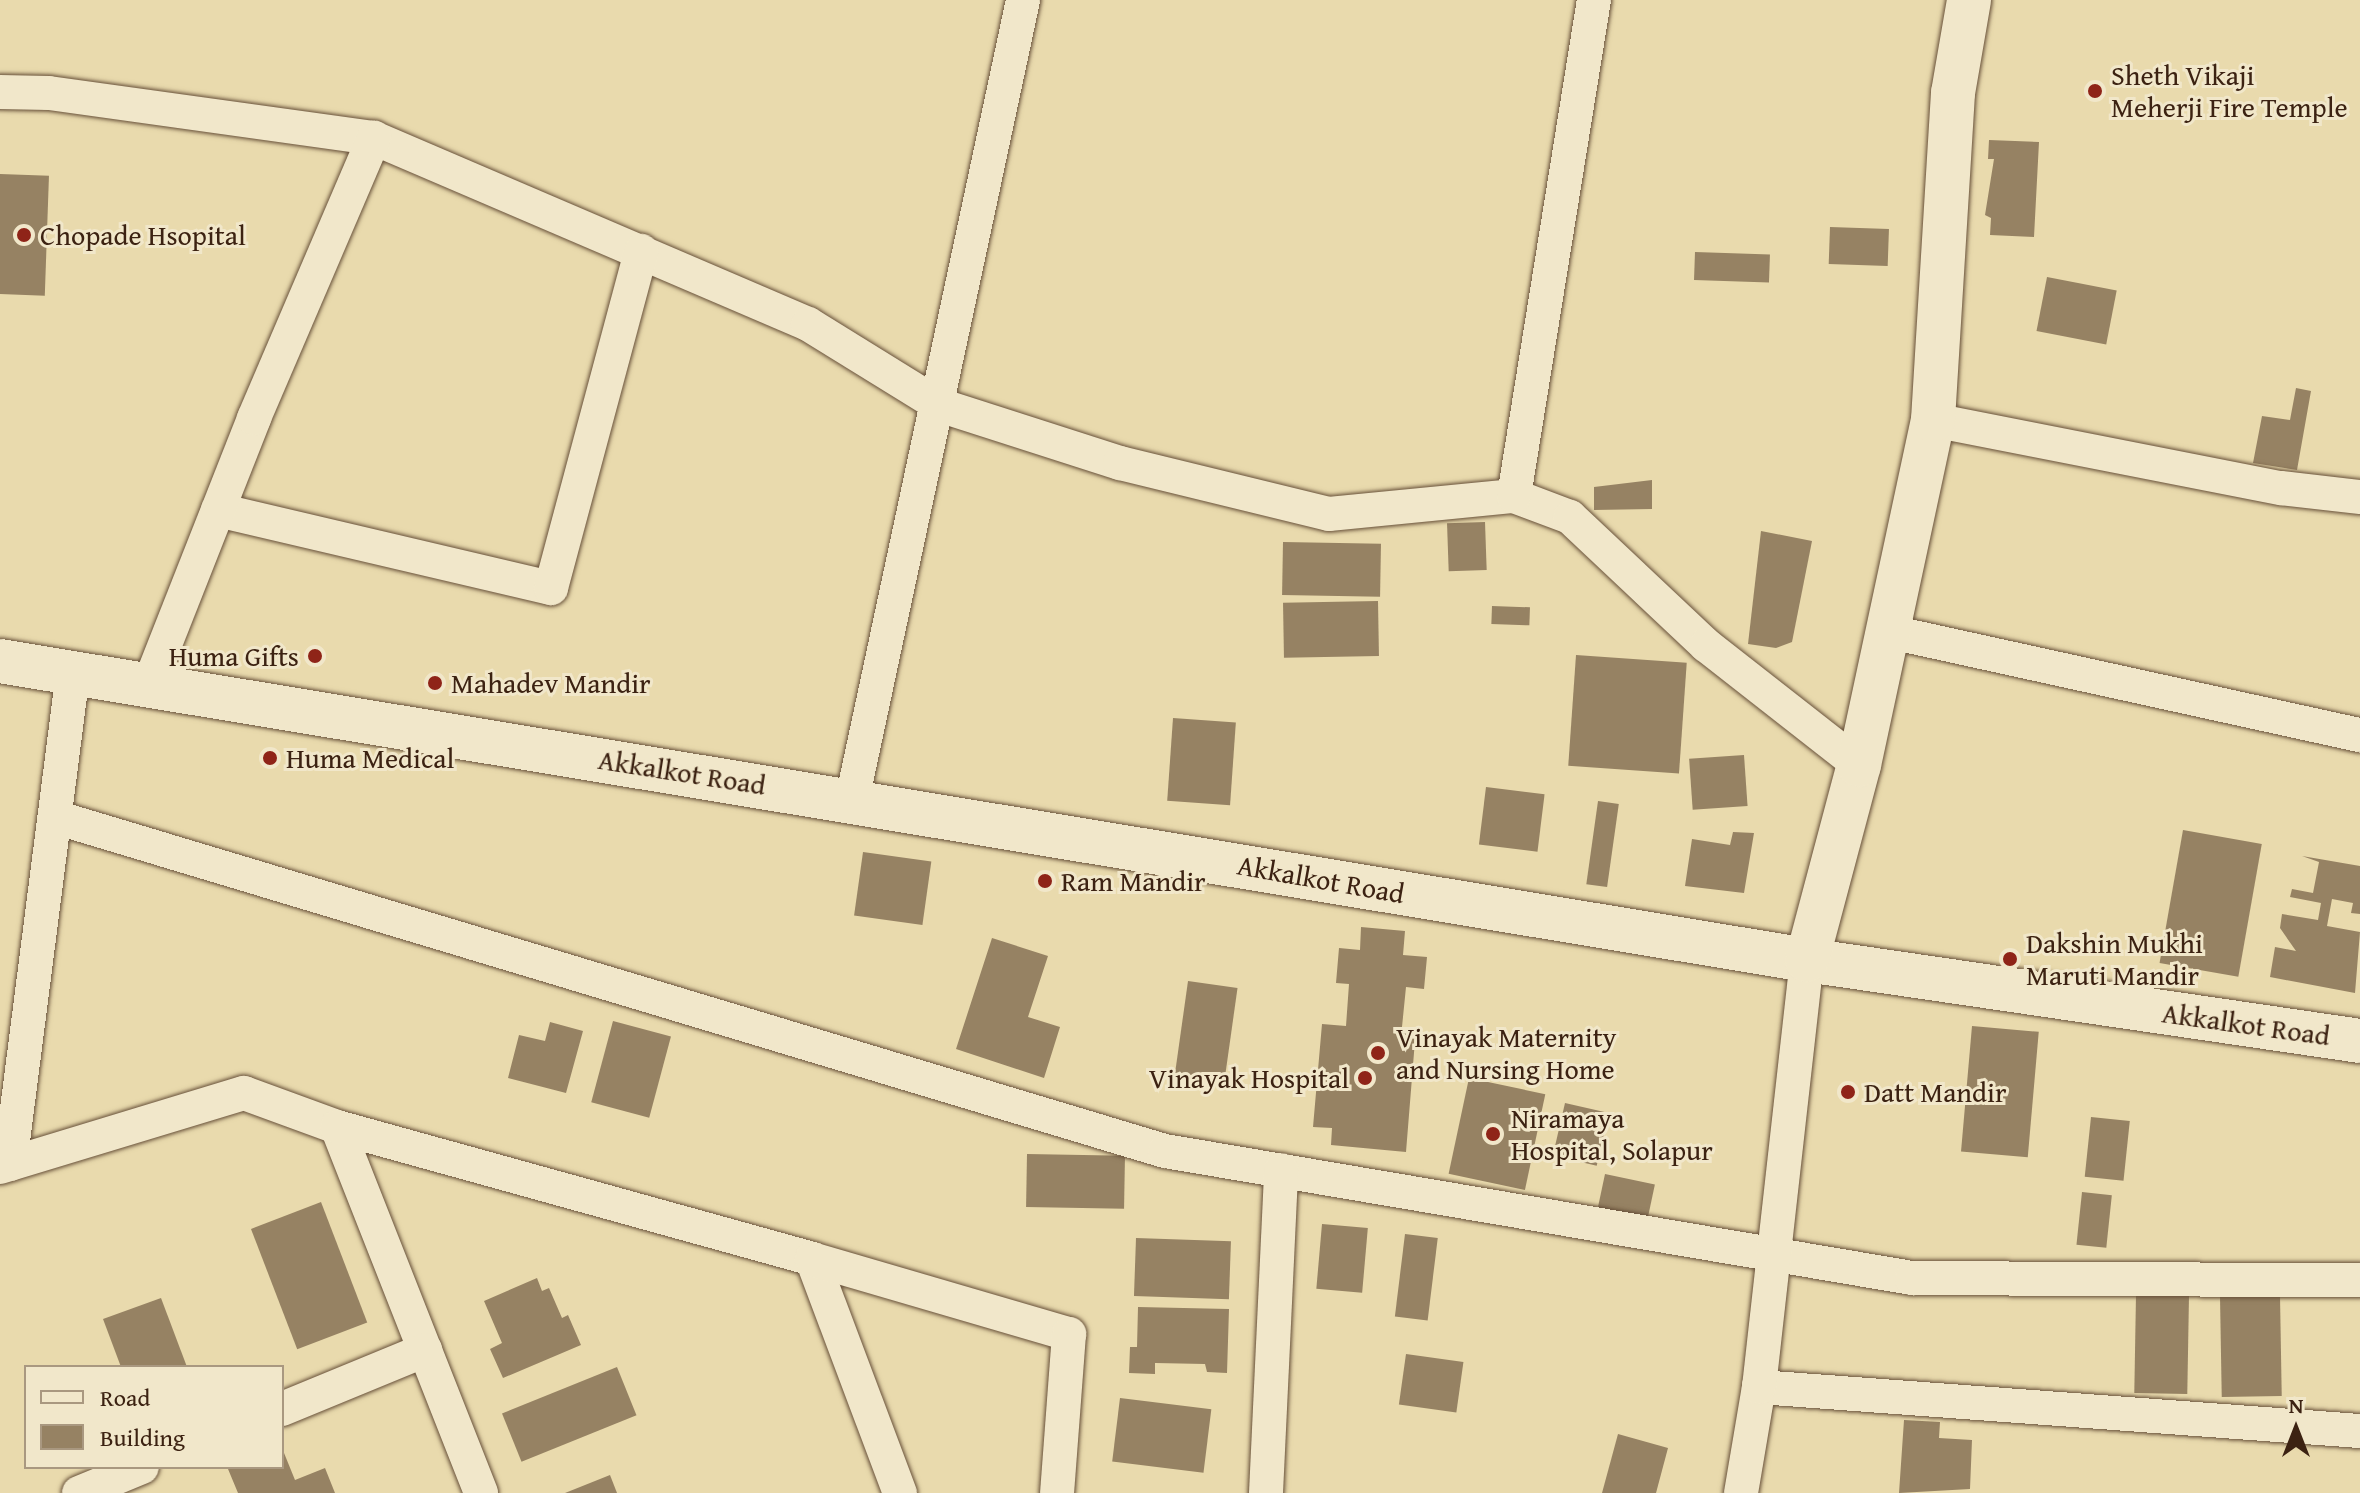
<!DOCTYPE html>
<style>
body{margin:0}
#map{position:relative;width:2360px;height:1493px;overflow:hidden;background:#e9daad;font-family:"Gentium Book Plus",serif}
div>[style]{position:absolute}
.building>*{inset:0;background:#968263;transform-origin:0 0}
.roads{filter:drop-shadow(0 0 2px #675039) drop-shadow(0 0 2px #675039)}
.street>*{height:34px;margin:-17px;padding:0 17px;transform-origin:17px;border-radius:17px;background:#f1e7ca}
.secondary>*{height:44px;margin:-22px;padding:0 22px;transform-origin:22px;border-radius:22px;background:#f1e7ca}
.dots>*{width:22px;height:22px;translate:-50% -50%;box-sizing:border-box;border:4px solid #f1e7ca;border-radius:50%}
span{translate:-50% -50%;white-space:nowrap;text-align:center;line-height:1.15;-webkit-text-stroke:6px #f1e7ca;paint-order:stroke}
.poi-label{font-size:28px;color:#3c2212}
.left{translate:0 -50%;text-align:left}
.right{translate:-100% -50%;text-align:right}
.street-label{font-size:28px;color:#3c2212}
.legend{position:absolute;left:24px;top:1365px;width:260px;height:104px;box-sizing:border-box;background:#f1e7ca;border:2px solid #a99880;margin:0;padding:10px 14px;list-style:none;font-size:24px;color:#3c2212}
.legend li{display:flex;align-items:center;gap:16px;height:40px}
.legend b{width:40px;border:2px solid #a99880}
.north{position:absolute;left:2256px;top:1389px;width:80px;height:80px;-webkit-text-stroke:6px #f1e7ca;paint-order:stroke;rotate:0deg;font-size:22px;font-weight:700;line-height:32px;text-align:center;color:#3c2212}
.north::after{content:'';display:block;margin:auto;width:28px;height:36px;background:#3c2212;clip-path:polygon(50% 0,100% 100%,50% 72%,0 100%)}
</style>
<div id="map">
<div class="building">
<i style="clip-path:polygon(1989px 140px,2039px 142px,2034px 237px,1990px 235px,1991px 218px,1985px 215px,1994px 159px,1988px 159px)"></i>
<i style="left:0;top:174px;width:49px;height:120px;rotate:2deg"></i>
<i style="left:1830px;top:227px;width:59px;height:37px;rotate:2deg"></i>
<i style="left:1695px;top:252px;width:75px;height:28px;rotate:2deg"></i>
<i style="left:2047px;top:277px;width:71px;height:55px;rotate:11deg"></i>
<i style="clip-path:polygon(2296px 388px,2311px 391px,2297px 470px,2253px 463px,2262px 416px,2290px 420px)"></i>
<i style="clip-path:polygon(1652px 480px,1652px 509px,1594px 510px,1594px 487px)"></i>
<i style="left:1485px;top:522px;width:48px;height:38px;rotate:88deg"></i>
<i style="clip-path:polygon(1761px 531px,1812px 541px,1792px 642px,1776px 648px,1748px 644px)"></i>
<i style="left:1283px;top:542px;width:98px;height:53px;rotate:1deg"></i>
<i style="left:1378px;top:601px;width:55px;height:95px;rotate:89deg"></i>
<i style="left:1492px;top:606px;width:38px;height:18px;rotate:2deg"></i>
<i style="left:1576px;top:655px;width:111px;height:111px;rotate:4deg"></i>
<i style="left:1173px;top:718px;width:63px;height:83px;rotate:4deg"></i>
<i style="left:1744px;top:755px;width:51px;height:55px;rotate:86deg"></i>
<i style="left:1486px;top:787px;width:59px;height:58px;rotate:7deg"></i>
<i style="left:1598px;top:801px;width:21px;height:84px;rotate:8deg"></i>
<i style="left:2183px;top:830px;width:80px;height:135px;rotate:10deg"></i>
<i style="clip-path:polygon(1733px 832px,1754px 833px,1744px 893px,1685px 886px,1692px 839px,1730px 845px)"></i>
<i style="left:863px;top:852px;width:69px;height:64px;rotate:8deg"></i>
<i style="clip-path:polygon(2302px 856px,2360px 866px,2360px 914px,2351px 913px,2353px 903px,2332px 899px,2327px 926px,2360px 932px,2355px 993px,2270px 977px,2275px 947px,2296px 951px,2280px 928px,2282px 914px,2318px 920px,2321px 903px,2290px 897px,2292px 889px,2313px 893px,2319px 862px)"></i>
<i style="clip-path:polygon(1361px 927px,1405px 931px,1403px 955px,1427px 957px,1424px 989px,1406px 987px,1402px 1027px,1416px 1028px,1406px 1152px,1331px 1145px,1332px 1128px,1313px 1127px,1322px 1024px,1346px 1026px,1349px 984px,1336px 983px,1339px 948px,1360px 950px)"></i>
<i style="clip-path:polygon(992px 938px,1048px 956px,1028px 1017px,1060px 1027px,1044px 1078px,956px 1049px)"></i>
<i style="left:1188px;top:981px;width:50px;height:93px;rotate:8deg"></i>
<i style="left:613px;top:1021px;width:60px;height:84px;rotate:15deg"></i>
<i style="clip-path:polygon(550px 1022px,583px 1031px,566px 1093px,508px 1078px,519px 1035px,545px 1041px)"></i>
<i style="left:1972px;top:1026px;width:67px;height:126px;rotate:5deg"></i>
<i style="left:1469px;top:1078px;width:78px;height:98px;rotate:12deg"></i>
<i style="left:1565px;top:1103px;width:45px;height:54px;rotate:13deg"></i>
<i style="left:2091px;top:1117px;width:39px;height:60px;rotate:6deg"></i>
<i style="left:1027px;top:1154px;width:98px;height:53px;rotate:1deg"></i>
<i style="left:1605px;top:1174px;width:51px;height:45px;rotate:12deg"></i>
<i style="left:2082px;top:1192px;width:30px;height:53px;rotate:6deg"></i>
<i style="left:321px;top:1202px;width:129px;height:75px;rotate:69deg"></i>
<i style="left:1322px;top:1224px;width:46px;height:65px;rotate:5deg"></i>
<i style="left:1405px;top:1234px;width:33px;height:83px;rotate:7deg"></i>
<i style="left:1136px;top:1238px;width:95px;height:58px;rotate:2deg"></i>
<i style="clip-path:polygon(537px 1278px,542px 1291px,549px 1288px,562px 1318px,568px 1315px,581px 1345px,503px 1378px,490px 1349px,502px 1343px,484px 1301px)"></i>
<i style="left:2136px;top:1295px;width:53px;height:98px;rotate:1deg"></i>
<i style="left:2280px;top:1296px;width:100px;height:60px;rotate:89deg"></i>
<i style="clip-path:polygon(161px 1298px,187px 1367px,121px 1367px,103px 1319px)"></i>
<i style="clip-path:polygon(1138px 1307px,1229px 1309px,1227px 1373px,1207px 1372px,1205px 1364px,1155px 1363px,1155px 1374px,1129px 1373px,1130px 1347px,1137px 1347px)"></i>
<i style="left:1406px;top:1354px;width:58px;height:51px;rotate:8deg"></i>
<i style="left:617px;top:1367px;width:52px;height:124px;rotate:68deg"></i>
<i style="left:1120px;top:1398px;width:92px;height:64px;rotate:7deg"></i>
<i style="clip-path:polygon(1904px 1420px,1940px 1422px,1939px 1438px,1972px 1440px,1970px 1489px,1899px 1493px)"></i>
<i style="clip-path:polygon(1618px 1434px,1668px 1448px,1656px 1493px,1602px 1493px)"></i>
<i style="clip-path:polygon(282px 1448px,295px 1480px,325px 1468px,335px 1493px,238px 1493px,228px 1469px,282px 1467px)"></i>
<i style="clip-path:polygon(610px 1475px,617px 1493px,565px 1493px)"></i>
</div>
<div class="roads">
<div class="street">
<i style="left:0;top:92px;width:49px;rotate:1.2deg"></i>
<i style="left:49px;top:93px;width:328px;rotate:7.9deg"></i>
<i style="left:374px;top:138px;width:472px;rotate:23.2deg"></i>
<i style="left:808px;top:324px;width:154px;rotate:31.7deg"></i>
<i style="left:939px;top:405px;width:190px;rotate:17.8deg"></i>
<i style="left:1120px;top:463px;width:215px;rotate:13.7deg"></i>
<i style="left:1329px;top:514px;width:186px;rotate:-5.6deg"></i>
<i style="left:1514px;top:496px;width:60px;rotate:20.6deg"></i>
<i style="left:1570px;top:517px;width:187px;rotate:43.3deg"></i>
<i style="left:1706px;top:645px;width:194px;rotate:38.1deg"></i>
<i style="left:1933px;top:420px;width:355px;rotate:11.1deg"></i>
<i style="left:2281px;top:488px;width:80px;rotate:6.5deg"></i>
<i style="left:1514px;top:496px;width:502px;rotate:-80.84deg"></i>
<i style="left:218px;top:510px;width:342px;rotate:13.2deg"></i>
<i style="left:551px;top:588px;width:349px;rotate:-75deg"></i>
<i style="left:1886px;top:631px;width:485px;rotate:12.4deg"></i>
<i style="left:149px;top:685px;width:287px;rotate:-68.5deg"></i>
<i style="left:254px;top:418px;width:305px;rotate:-66.8deg"></i>
<i style="left:852px;top:800px;width:818px;rotate:-77.93deg"></i>
<i style="left:55px;top:817px;width:1159px;rotate:16.75deg"></i>
<i style="left:1165px;top:1151px;width:758px;rotate:9.65deg"></i>
<i style="left:1912px;top:1278px;width:448px;rotate:0.3deg"></i>
<i style="left:337px;top:1127px;width:393px;rotate:68.5deg"></i>
<i style="left:10px;top:1164px;width:495px;rotate:-82.7deg"></i>
<i style="left:0;top:1167px;width:255px;rotate:-16.9deg"></i>
<i style="left:244px;top:1093px;width:99px;rotate:20.1deg"></i>
<i style="left:337px;top:1127px;width:493px;rotate:15.5deg"></i>
<i style="left:812px;top:1259px;width:250px;rotate:69.4deg"></i>
<i style="left:812px;top:1259px;width:268px;rotate:16.3deg"></i>
<i style="left:1069px;top:1334px;width:159px;rotate:94.3deg"></i>
<i style="left:1759px;top:1387px;width:603px;rotate:4.19deg"></i>
<i style="left:282px;top:1409px;width:155px;rotate:-22.4deg"></i>
<i style="left:79px;top:1493px;width:68px;rotate:-22.4deg"></i>
<i style="left:1266px;top:1493px;width:323px;rotate:-87.3deg"></i>
<i style="left:1741px;top:1493px;width:108px;rotate:-80.4deg"></i>
<i style="left:1759px;top:1387px;width:430px;rotate:-83.6deg"></i>
</div>
<div class="secondary">
<i style="left:0;top:661px;width:1832px;rotate:9.4deg"></i>
<i style="left:1807px;top:960px;width:559px;rotate:8.33deg"></i>
<i style="left:1807px;top:960px;width:202px;rotate:-75.1deg"></i>
<i style="left:1859px;top:765px;width:353px;rotate:-77.9deg"></i>
<i style="left:1933px;top:420px;width:328px;rotate:-86.5deg"></i>
<i style="left:1953px;top:93px;width:94px;rotate:-80.2deg"></i>
</div>
</div>
<div class="dots">
<i style="left:2095px;top:91px;background:#8f2418"></i>
<i style="left:24px;top:235px;background:#8f2418"></i>
<i style="left:315px;top:656px;background:#8f2418"></i>
<i style="left:435px;top:683px;background:#8f2418"></i>
<i style="left:270px;top:758px;background:#8f2418"></i>
<i style="left:1045px;top:881px;background:#8f2418"></i>
<i style="left:2010px;top:959px;background:#8f2418"></i>
<i style="left:1378px;top:1053px;background:#8f2418"></i>
<i style="left:1365px;top:1078px;background:#8f2418"></i>
<i style="left:1848px;top:1092px;background:#8f2418"></i>
<i style="left:1493px;top:1134px;background:#8f2418"></i>
</div>
<div class="poi-label">
<span class="left" style="left:2111px;top:91px">Sheth Vikaji<br>Meherji Fire Temple</span>
<span class="left" style="left:40px;top:235px">Chopade Hsopital</span>
<span class="right" style="left:299px;top:656px">Huma Gifts</span>
<span class="left" style="left:451px;top:683px">Mahadev Mandir</span>
<span class="left" style="left:286px;top:758px">Huma Medical</span>
<span class="left" style="left:1061px;top:881px">Ram Mandir</span>
<span class="left" style="left:2026px;top:959px">Dakshin Mukhi<br>Maruti Mandir</span>
<span class="left" style="left:1396px;top:1053px">Vinayak Maternity<br>and Nursing Home</span>
<span class="right" style="left:1349px;top:1078px">Vinayak Hospital</span>
<span class="left" style="left:1864px;top:1092px">Datt Mandir</span>
<span class="left" style="left:1511px;top:1134px">Niramaya<br>Hospital, Solapur</span>
</div>
<div class="street-label">
<span style="left:682px;top:772px;rotate:9deg">Akkalkot Road</span>
<span style="left:1321px;top:879px;rotate:10deg">Akkalkot Road</span>
<span style="left:2246px;top:1024px;rotate:8deg">Akkalkot Road</span>
</div>
<ul class="legend">
<li><b style="height:10px;background:#f1e7ca"></b>Road</li>
<li><b style="height:22px;background:#968263"></b>Building</li>
</ul>
<div class="north">N</div>
</div>
